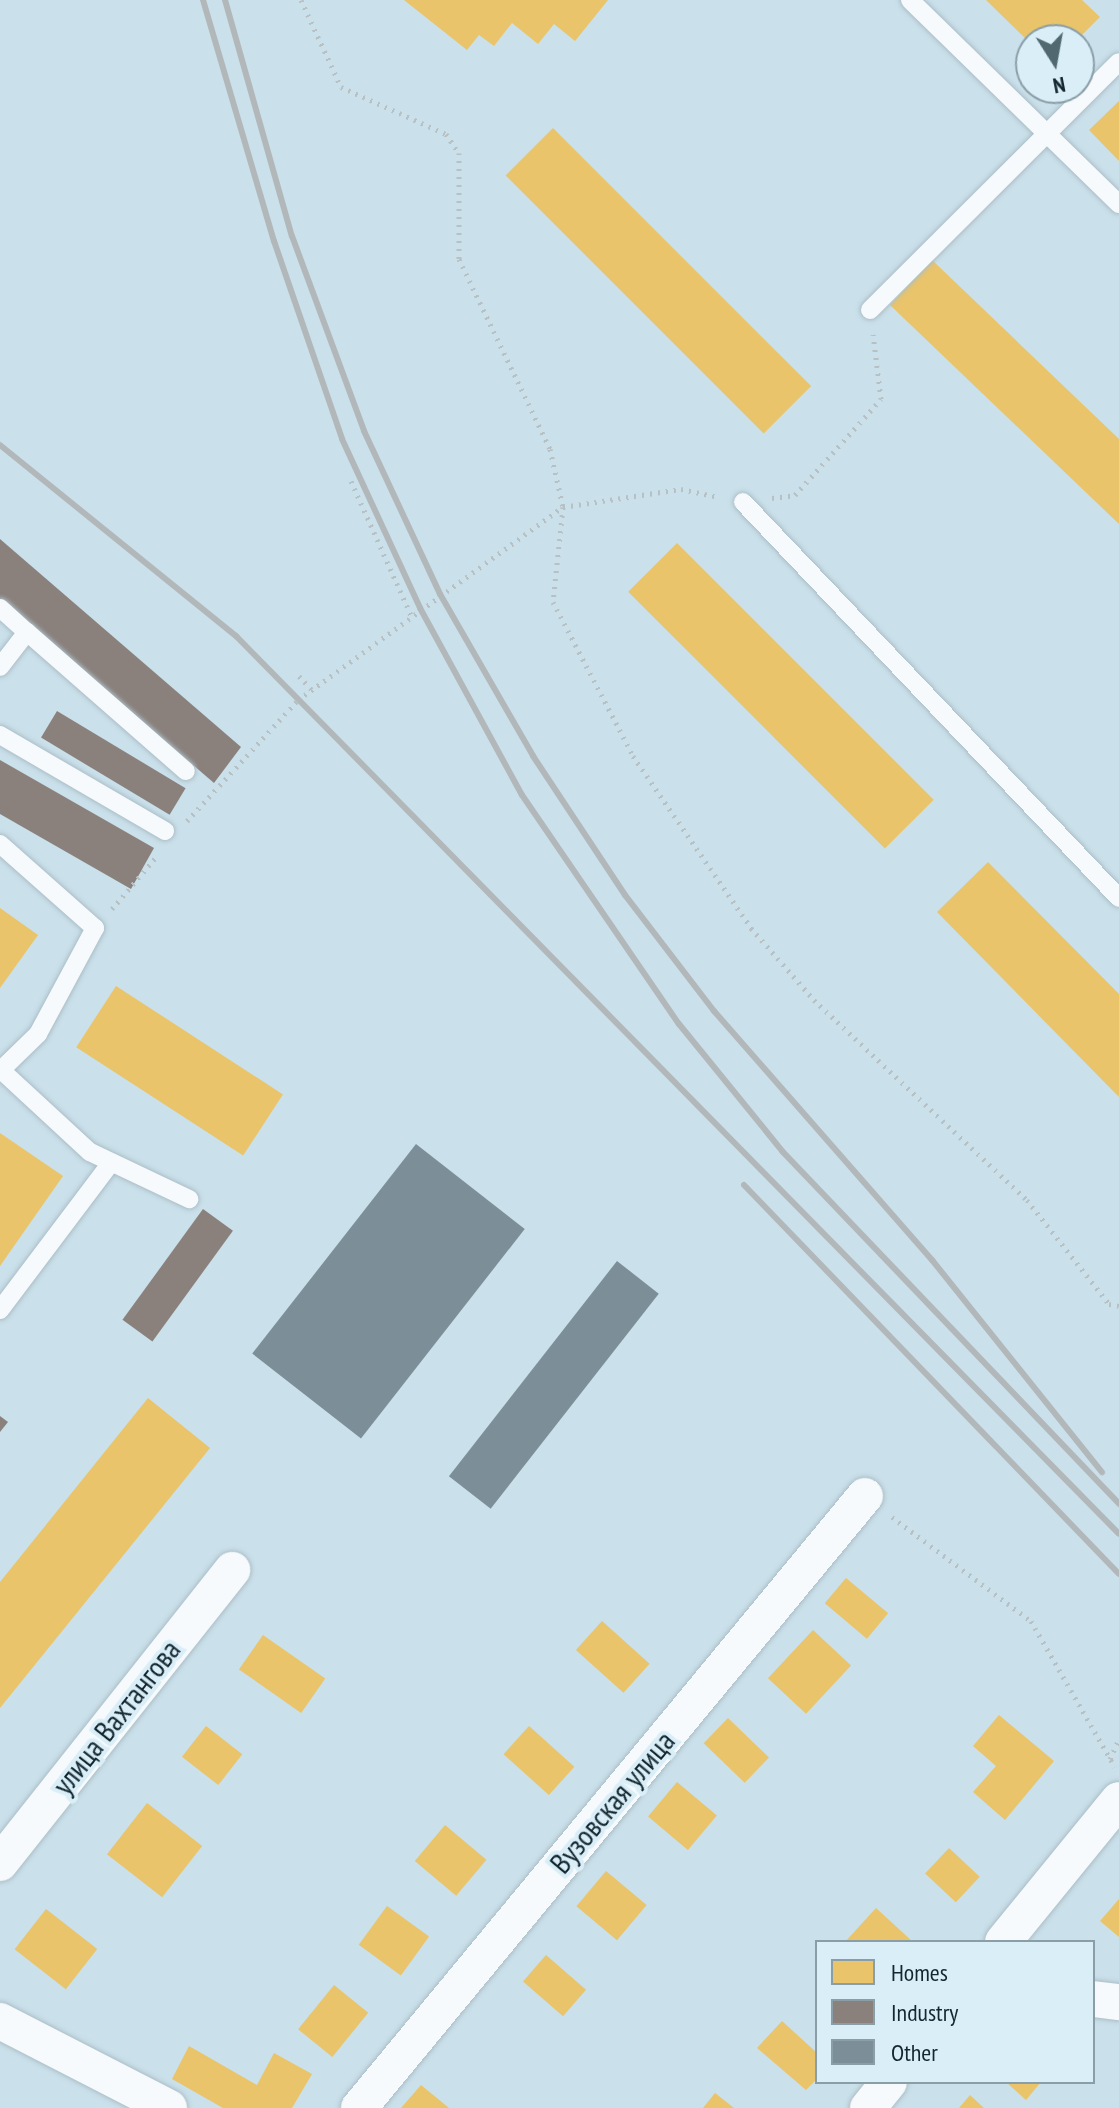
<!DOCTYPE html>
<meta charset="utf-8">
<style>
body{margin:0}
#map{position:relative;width:1119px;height:2108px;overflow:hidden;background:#cae0ea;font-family:"PT Sans Narrow",sans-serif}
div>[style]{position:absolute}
.homes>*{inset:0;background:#e9c46a;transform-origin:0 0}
.industry>*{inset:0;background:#8a817c;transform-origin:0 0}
.building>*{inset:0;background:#7c8f98;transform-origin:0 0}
.path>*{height:5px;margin-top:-2.5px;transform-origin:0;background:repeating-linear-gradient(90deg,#b7c1c4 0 2px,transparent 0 8px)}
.roads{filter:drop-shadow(0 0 2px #abbec7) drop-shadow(0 0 2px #abbec7)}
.lane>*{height:18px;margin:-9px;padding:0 9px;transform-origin:9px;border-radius:9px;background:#f7fafc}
.street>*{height:36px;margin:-18px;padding:0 18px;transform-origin:18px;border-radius:18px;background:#f7fafc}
.rail>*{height:6px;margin:-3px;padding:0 3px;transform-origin:3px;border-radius:3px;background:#b2b8ba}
span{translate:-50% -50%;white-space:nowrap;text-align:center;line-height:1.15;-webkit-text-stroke:8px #daeef8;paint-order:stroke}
.street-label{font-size:30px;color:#122730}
.legend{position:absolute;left:815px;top:1940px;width:280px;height:144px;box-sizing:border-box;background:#daeef8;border:2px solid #8a9ea8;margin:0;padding:10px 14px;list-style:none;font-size:24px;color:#122730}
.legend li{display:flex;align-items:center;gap:16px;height:40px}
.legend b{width:40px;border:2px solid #8a9ea8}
.north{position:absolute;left:1015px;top:24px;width:80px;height:80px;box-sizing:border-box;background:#daeef8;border:2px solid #8a9ea8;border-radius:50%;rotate:169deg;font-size:22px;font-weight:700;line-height:32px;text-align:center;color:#122730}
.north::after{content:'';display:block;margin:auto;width:28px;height:36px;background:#526871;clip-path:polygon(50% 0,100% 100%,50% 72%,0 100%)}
</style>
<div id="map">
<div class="homes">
<i style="clip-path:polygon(404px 0,608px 0,575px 41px,554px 24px,538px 44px,512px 23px,494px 46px,479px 35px,467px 50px)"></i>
<i style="clip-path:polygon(986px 0,1082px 0,1100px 17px,1077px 40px,1031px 40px,1031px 44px)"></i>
<i style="clip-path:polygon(1119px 101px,1119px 161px,1089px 130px)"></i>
<i style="left:553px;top:128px;width:365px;height:67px;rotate:45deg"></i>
<i style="clip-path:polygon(932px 260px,1119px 439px,1119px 524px,890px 305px)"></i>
<i style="left:677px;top:543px;width:363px;height:69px;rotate:45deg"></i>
<i style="clip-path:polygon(988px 862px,1119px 994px,1119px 1097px,937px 912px)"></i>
<i style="clip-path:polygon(0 908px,38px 935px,0 988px)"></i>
<i style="left:116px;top:986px;width:199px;height:73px;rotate:33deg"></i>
<i style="clip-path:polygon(0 1133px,63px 1176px,0 1266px)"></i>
<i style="clip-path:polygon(148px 1398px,210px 1448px,0 1708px,0 1582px)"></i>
<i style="left:846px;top:1578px;width:55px;height:33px;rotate:40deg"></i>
<i style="left:602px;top:1621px;width:64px;height:39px;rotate:42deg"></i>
<i style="left:813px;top:1630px;width:52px;height:66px;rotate:43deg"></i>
<i style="left:263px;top:1635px;width:76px;height:42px;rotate:35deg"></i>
<i style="clip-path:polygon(999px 1715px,1054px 1761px,1005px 1820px,973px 1792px,996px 1766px,973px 1746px)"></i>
<i style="left:728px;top:1718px;width:57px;height:35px;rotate:44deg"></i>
<i style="left:206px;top:1726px;width:46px;height:39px;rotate:38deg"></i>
<i style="left:529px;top:1726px;width:61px;height:38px;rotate:42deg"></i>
<i style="left:677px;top:1782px;width:52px;height:45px;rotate:40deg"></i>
<i style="left:147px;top:1803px;width:70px;height:65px;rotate:38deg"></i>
<i style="left:445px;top:1825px;width:54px;height:47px;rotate:40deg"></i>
<i style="left:949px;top:1848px;width:42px;height:35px;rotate:43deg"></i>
<i style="left:606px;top:1871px;width:53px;height:46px;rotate:40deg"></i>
<i style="clip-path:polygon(1119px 1899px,1119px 1937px,1100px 1921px)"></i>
<i style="left:387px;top:1906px;width:52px;height:48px;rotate:36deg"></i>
<i style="clip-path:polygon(876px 1908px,913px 1942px,845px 1942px)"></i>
<i style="left:46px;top:1909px;width:65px;height:51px;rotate:38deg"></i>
<i style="left:546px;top:1955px;width:53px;height:35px;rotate:41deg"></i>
<i style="left:334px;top:1985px;width:44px;height:57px;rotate:39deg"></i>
<i style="clip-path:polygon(782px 2021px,817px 2053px,817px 2079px,806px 2090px,757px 2048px)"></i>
<i style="clip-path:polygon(189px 2046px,257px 2085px,274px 2053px,312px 2074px,292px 2108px,223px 2108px,172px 2079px)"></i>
<i style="clip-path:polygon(1006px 2082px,1041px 2082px,1026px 2100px)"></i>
<i style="clip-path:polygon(421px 2085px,449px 2108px,401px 2108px)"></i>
<i style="clip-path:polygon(715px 2093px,734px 2108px,703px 2108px)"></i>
<i style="clip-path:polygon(970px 2095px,984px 2108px,959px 2108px)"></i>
</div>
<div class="industry">
<i style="clip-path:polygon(0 539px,241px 747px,214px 783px,0 599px)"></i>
<i style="left:57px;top:711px;width:150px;height:31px;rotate:31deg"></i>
<i style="clip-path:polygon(0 760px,154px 848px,131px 889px,0 814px)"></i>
<i style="left:203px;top:1209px;width:37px;height:137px;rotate:36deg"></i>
<i style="clip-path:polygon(0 1416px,8px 1422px,0 1432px)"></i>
</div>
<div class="building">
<i style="left:416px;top:1144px;width:138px;height:266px;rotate:38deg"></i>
<i style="left:617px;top:1261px;width:53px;height:273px;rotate:38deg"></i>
</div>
<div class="path">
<i style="left:301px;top:0;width:96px;rotate:65.3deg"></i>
<i style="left:341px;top:87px;width:115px;rotate:24.1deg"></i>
<i style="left:446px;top:134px;width:23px;rotate:56deg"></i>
<i style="left:459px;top:153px;width:106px;rotate:90deg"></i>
<i style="left:459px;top:259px;width:211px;rotate:64.4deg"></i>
<i style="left:550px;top:449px;width:59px;rotate:77.4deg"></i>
<i style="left:563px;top:507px;width:96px;rotate:96deg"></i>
<i style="left:553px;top:602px;width:174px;rotate:62.5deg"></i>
<i style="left:633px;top:756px;width:209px;rotate:55.5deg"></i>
<i style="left:751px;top:928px;width:96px;rotate:48.8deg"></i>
<i style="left:814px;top:1000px;width:292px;rotate:43.2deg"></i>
<i style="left:1027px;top:1200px;width:132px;rotate:51.7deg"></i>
<i style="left:1109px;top:1304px;width:10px;rotate:11deg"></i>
<i style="left:351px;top:481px;width:147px;rotate:65.9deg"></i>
<i style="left:772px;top:498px;width:23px;rotate:-7deg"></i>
<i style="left:795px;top:495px;width:129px;rotate:-48.1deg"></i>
<i style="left:881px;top:399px;width:65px;rotate:-97deg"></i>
<i style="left:299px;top:676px;width:21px;rotate:47deg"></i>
<i style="left:187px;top:821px;width:164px;rotate:-47.5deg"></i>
<i style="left:298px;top:700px;width:328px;rotate:-36.1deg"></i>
<i style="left:563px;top:507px;width:119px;rotate:-8.7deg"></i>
<i style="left:681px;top:489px;width:39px;rotate:12deg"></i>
<i style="left:112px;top:909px;width:70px;rotate:-49.7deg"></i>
<i style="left:892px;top:1517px;width:174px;rotate:36.8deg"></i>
<i style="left:1031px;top:1621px;width:168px;rotate:60.1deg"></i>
<i style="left:1110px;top:1759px;width:22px;rotate:-66deg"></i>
</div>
<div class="roads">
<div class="lane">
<i style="left:910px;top:0;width:292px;rotate:44.3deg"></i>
<i style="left:870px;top:310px;width:351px;rotate:-44.9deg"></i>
<i style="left:743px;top:502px;width:546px;rotate:46.48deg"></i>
<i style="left:0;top:608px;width:36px;rotate:42deg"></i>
<i style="left:27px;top:632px;width:44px;rotate:127.6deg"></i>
<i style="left:27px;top:632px;width:211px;rotate:41.2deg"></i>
<i style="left:0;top:735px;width:191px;rotate:30.2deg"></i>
<i style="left:0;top:844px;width:127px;rotate:41.5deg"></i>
<i style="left:95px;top:928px;width:120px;rotate:118.3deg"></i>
<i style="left:38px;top:1034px;width:53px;rotate:135.8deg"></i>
<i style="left:1px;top:1070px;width:121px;rotate:42.7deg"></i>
<i style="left:90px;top:1152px;width:110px;rotate:25.4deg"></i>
<i style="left:0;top:1310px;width:183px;rotate:-53deg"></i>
</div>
<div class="street">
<i style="left:0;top:1863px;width:374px;rotate:-51.6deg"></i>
<i style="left:1003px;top:1942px;width:183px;rotate:-50.8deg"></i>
<i style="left:1093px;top:1999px;width:26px;rotate:7deg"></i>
<i style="left:0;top:2021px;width:190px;rotate:27.2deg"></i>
<i style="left:359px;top:2108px;width:794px;rotate:-50.42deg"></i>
<i style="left:868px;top:2108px;width:33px;rotate:-51deg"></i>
</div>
</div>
<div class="rail">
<i style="left:203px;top:0;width:251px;rotate:73.6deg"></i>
<i style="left:274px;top:241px;width:209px;rotate:71deg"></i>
<i style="left:342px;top:439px;width:186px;rotate:65.2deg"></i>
<i style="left:420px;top:608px;width:213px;rotate:61.4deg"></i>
<i style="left:522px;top:795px;width:278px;rotate:55.6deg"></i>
<i style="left:679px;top:1024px;width:165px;rotate:50.9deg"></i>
<i style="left:783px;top:1152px;width:487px;rotate:46.3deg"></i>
<i style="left:225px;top:0;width:245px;rotate:74.2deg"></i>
<i style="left:292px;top:236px;width:208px;rotate:69.7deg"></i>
<i style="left:364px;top:431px;width:180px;rotate:65deg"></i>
<i style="left:440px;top:594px;width:187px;rotate:60.1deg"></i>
<i style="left:533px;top:756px;width:167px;rotate:56.5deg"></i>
<i style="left:625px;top:895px;width:146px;rotate:52.5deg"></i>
<i style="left:714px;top:1011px;width:331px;rotate:48.8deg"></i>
<i style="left:932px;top:1260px;width:272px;rotate:51.3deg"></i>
<i style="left:0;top:445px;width:304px;rotate:39deg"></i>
<i style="left:236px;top:636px;width:1259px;rotate:45.48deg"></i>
<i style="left:744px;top:1185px;width:540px;rotate:46.05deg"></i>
</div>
<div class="street-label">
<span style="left:116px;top:1717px;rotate:-52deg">улица Вахтангова</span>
<span style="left:612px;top:1802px;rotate:-50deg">Вузовская улица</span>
</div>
<ul class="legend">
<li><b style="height:22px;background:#e9c46a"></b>Homes</li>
<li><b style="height:22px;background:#8a817c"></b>Industry</li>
<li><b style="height:22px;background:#7c8f98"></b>Other</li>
</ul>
<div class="north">N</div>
</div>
